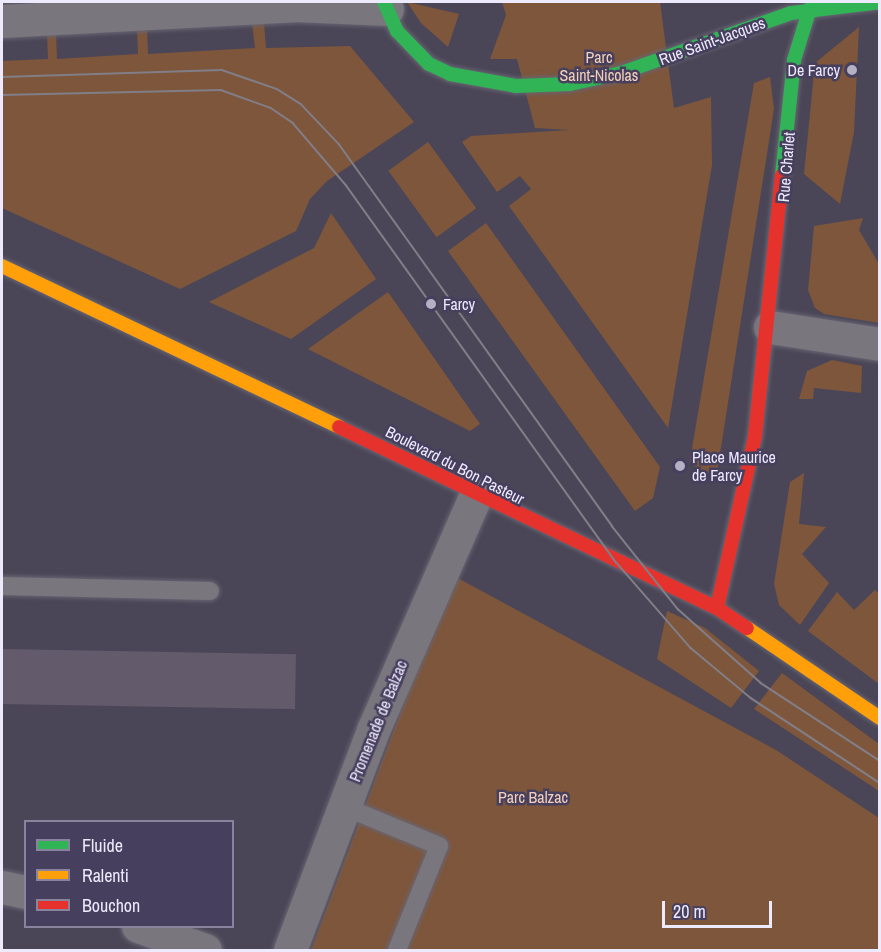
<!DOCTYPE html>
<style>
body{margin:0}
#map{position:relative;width:881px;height:952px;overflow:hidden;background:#4a4657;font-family:"Archivo Narrow",sans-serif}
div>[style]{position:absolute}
.green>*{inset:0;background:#7e563b;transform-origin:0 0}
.building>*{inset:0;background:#635a6c;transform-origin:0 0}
.roads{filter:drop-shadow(0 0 2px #686573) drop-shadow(0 0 2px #686573)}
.lane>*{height:18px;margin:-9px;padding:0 9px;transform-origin:9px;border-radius:9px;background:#79767e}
.street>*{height:33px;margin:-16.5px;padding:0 16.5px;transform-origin:16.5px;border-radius:16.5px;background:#79767e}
.fast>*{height:14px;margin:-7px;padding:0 7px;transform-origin:7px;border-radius:7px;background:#30b455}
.slow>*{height:14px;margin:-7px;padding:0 7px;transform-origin:7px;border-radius:7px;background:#ff9f0a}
.jam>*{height:14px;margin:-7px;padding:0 7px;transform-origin:7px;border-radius:7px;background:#e5322d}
.tram>*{height:1.5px;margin:-0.75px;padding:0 0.75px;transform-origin:0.75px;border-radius:0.75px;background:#817e88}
.dots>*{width:16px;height:16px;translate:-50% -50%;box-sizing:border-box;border:3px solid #473f5e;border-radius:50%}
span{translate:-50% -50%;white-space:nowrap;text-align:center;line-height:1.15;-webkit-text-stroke:5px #473f5e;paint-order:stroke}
.street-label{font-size:16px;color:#eeeafe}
.park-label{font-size:16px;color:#f4d1ba}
.poi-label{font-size:16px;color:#eeeafe}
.right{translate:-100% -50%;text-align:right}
.left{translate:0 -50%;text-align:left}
.frame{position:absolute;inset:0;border:3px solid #eeeafe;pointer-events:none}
.legend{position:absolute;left:24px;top:820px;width:210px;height:108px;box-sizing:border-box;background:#473f5e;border:2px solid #8a839e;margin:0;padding:8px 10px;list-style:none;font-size:18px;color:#eeeafe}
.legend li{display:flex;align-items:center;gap:12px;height:30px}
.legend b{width:30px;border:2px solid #8a839e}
.scale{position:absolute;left:662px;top:901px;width:110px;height:27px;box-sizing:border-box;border:3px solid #eeeafe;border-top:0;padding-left:8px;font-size:18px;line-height:21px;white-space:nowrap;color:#eeeafe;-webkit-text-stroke:4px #473f5e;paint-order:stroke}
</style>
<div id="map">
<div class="green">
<i style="clip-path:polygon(407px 2px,459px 14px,448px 47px,421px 23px)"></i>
<i style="clip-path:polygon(502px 2px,660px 2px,674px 108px,711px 97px,712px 165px,668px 428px,509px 206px,531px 189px,520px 176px,497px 192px,462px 142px,471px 136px,569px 130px,535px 128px,517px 59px,490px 59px,506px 15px)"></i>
<i style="clip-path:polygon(252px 23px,264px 23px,266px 48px,350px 46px,414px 122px,327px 181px,310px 199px,296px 231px,180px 289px,2px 208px,2px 61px,48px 59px,47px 33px,56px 33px,57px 59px,138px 54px,137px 29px,147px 28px,148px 54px,255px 48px)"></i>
<i style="clip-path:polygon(859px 27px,854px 132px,840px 204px,804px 174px,815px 63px)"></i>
<i style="clip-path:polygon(770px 77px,774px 109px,717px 473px,699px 472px,690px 460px,754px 83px)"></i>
<i style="left:428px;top:142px;width:82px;height:49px;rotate:54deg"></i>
<i style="clip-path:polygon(331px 213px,376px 279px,291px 339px,209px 302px,314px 248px)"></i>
<i style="clip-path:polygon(863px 218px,859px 230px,879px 264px,879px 323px,824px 314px,815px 308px,808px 290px,814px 226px)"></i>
<i style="clip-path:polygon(486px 223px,660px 467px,653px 498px,635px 511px,448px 251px)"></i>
<i style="clip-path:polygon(388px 292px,480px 424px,470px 431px,308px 349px)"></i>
<i style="clip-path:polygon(832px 360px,862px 366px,861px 393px,814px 388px,813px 399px,799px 399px,807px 371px)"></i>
<i style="clip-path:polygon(804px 473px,799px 524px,826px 527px,802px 554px,829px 583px,800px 625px,779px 605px,774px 584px,790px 482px)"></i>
<i style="clip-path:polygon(452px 575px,776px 750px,879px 818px,879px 950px,311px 950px)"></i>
<i style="clip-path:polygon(875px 590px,880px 594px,879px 684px,808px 631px,837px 592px,854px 610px)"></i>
<i style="clip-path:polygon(667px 611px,705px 628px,759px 671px,731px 708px,657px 659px)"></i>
<i style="clip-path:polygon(782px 673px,879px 744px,879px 791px,754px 709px)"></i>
</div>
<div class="building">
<i style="left:2px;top:649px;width:294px;height:55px;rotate:1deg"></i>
</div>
<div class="roads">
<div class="lane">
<i style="left:2px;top:586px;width:208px;rotate:1.4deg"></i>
<i style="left:345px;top:807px;width:102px;rotate:22.5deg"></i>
<i style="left:439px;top:846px;width:112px;rotate:112deg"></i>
</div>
<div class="street">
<i style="left:2px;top:21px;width:293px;rotate:-3.1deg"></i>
<i style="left:295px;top:5px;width:92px;rotate:2.5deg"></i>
<i style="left:770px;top:327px;width:111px;rotate:8.8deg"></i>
<i style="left:2px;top:887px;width:25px;rotate:12deg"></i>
<i style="left:138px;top:926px;width:71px;rotate:19.7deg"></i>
<i style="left:290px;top:950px;width:237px;rotate:-69.3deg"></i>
<i style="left:374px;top:728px;width:254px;rotate:-66.4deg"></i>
</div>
<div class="fast">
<i style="left:384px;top:2px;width:32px;rotate:66deg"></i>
<i style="left:397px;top:31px;width:46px;rotate:45.9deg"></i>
<i style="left:429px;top:64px;width:23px;rotate:25deg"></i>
<i style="left:450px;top:74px;width:67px;rotate:10.3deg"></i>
<i style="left:516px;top:86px;width:54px;rotate:-2.1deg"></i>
<i style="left:570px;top:84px;width:52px;rotate:-12.2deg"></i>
<i style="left:621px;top:73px;width:180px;rotate:-19.4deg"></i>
<i style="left:791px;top:13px;width:90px;rotate:-7deg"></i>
<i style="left:782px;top:175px;width:116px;rotate:-84deg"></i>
<i style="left:794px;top:60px;width:54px;rotate:-72.9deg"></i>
</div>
<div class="slow">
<i style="left:2px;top:266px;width:373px;rotate:25.5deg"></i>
<i style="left:747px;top:628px;width:161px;rotate:34.1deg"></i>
</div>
<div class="jam">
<i style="left:339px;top:427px;width:419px;rotate:25.6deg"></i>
<i style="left:717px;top:608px;width:36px;rotate:34deg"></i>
<i style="left:717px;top:608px;width:176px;rotate:-77.5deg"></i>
<i style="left:755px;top:436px;width:262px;rotate:-84.1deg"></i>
</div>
</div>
<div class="tram">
<i style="left:2px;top:77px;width:220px;rotate:-1.8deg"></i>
<i style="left:222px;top:70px;width:58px;rotate:19.1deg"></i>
<i style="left:277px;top:89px;width:28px;rotate:32deg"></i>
<i style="left:301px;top:104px;width:55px;rotate:46.5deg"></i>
<i style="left:339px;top:144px;width:470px;rotate:54.4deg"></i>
<i style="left:612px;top:526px;width:106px;rotate:51.5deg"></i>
<i style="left:678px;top:609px;width:111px;rotate:41.7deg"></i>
<i style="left:761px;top:683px;width:142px;rotate:33.2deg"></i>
<i style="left:2px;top:95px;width:219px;rotate:-1.3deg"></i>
<i style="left:221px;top:90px;width:53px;rotate:19.8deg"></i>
<i style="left:271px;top:108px;width:27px;rotate:34deg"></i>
<i style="left:293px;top:123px;width:82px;rotate:49.5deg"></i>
<i style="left:346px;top:185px;width:465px;rotate:54.4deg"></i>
<i style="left:617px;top:563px;width:113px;rotate:49deg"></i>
<i style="left:691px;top:648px;width:78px;rotate:39.8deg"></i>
<i style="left:751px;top:698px;width:154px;rotate:33.4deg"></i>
</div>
<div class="dots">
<i style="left:852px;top:70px;background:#b5b1c4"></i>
<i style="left:431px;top:304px;background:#b5b1c4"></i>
<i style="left:680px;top:466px;background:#b5b1c4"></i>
</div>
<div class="street-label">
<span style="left:712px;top:41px;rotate:-20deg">Rue Saint-Jacques</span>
<span style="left:786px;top:167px;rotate:-85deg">Rue Charlet</span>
<span style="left:455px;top:465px;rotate:27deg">Boulevard du Bon Pasteur</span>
<span style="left:378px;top:721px;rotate:-68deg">Promenade de Balzac</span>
</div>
<div class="park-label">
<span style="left:599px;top:66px">Parc<br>Saint-Nicolas</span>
<span style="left:533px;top:797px">Parc Balzac</span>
</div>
<div class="poi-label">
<span class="right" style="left:840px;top:70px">De Farcy</span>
<span class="left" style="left:443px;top:304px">Farcy</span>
<span class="left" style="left:692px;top:466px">Place Maurice<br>de Farcy</span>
</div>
<div class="frame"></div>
<ul class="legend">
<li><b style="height:8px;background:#30b455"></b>Fluide</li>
<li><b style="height:8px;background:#ff9f0a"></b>Ralenti</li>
<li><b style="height:8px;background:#e5322d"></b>Bouchon</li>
</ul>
<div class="scale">20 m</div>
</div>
